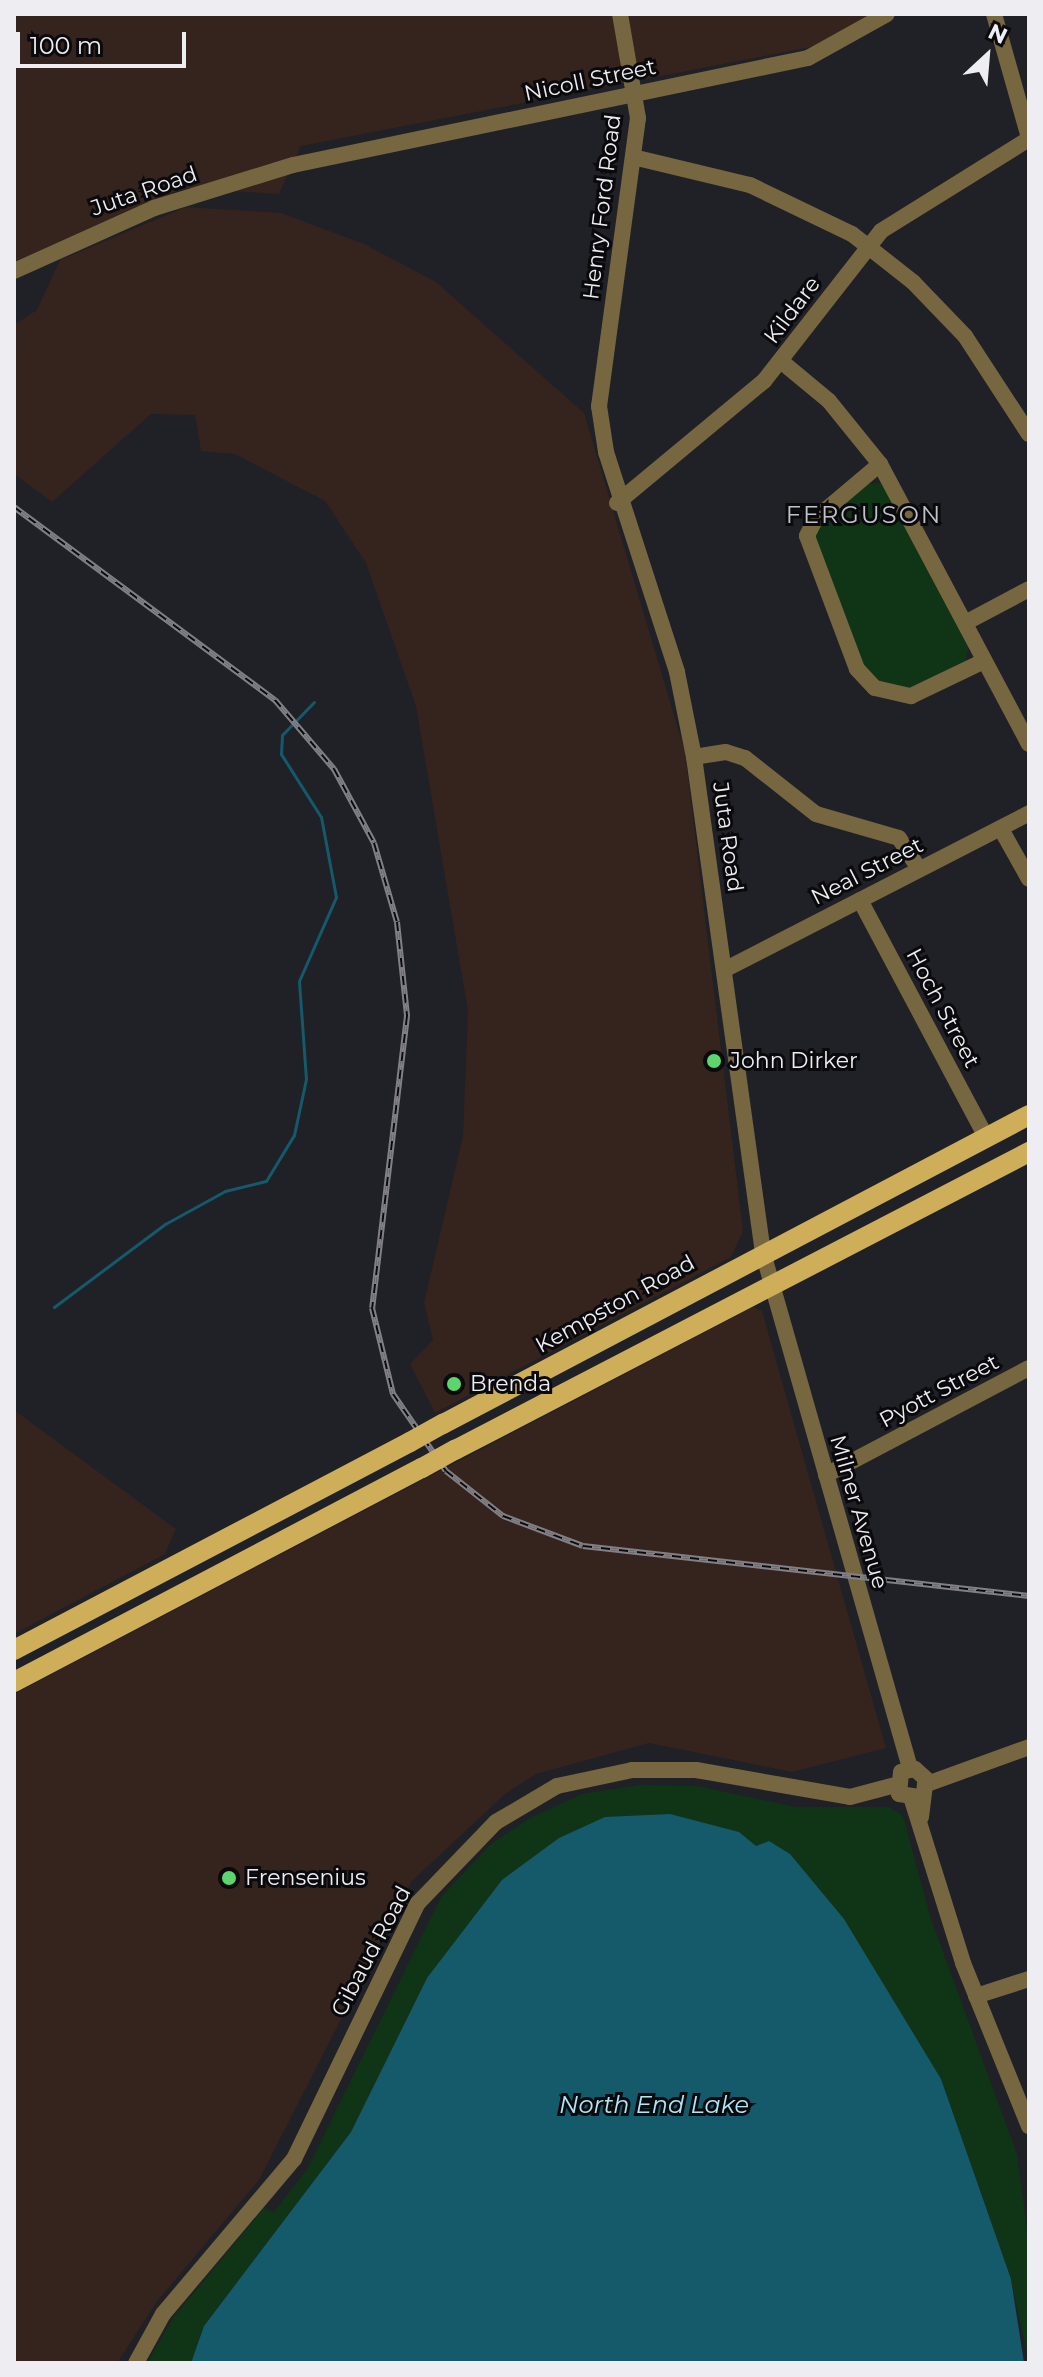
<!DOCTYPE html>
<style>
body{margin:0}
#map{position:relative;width:1043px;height:2377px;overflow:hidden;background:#202027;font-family:Montserrat,sans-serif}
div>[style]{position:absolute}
.industrial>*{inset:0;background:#35231d}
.green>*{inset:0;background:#103416}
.water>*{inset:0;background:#145a6b}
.stream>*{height:3px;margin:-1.5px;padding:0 1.5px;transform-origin:1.5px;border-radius:1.5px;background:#145a6b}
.minor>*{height:16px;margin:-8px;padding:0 8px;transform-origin:8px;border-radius:8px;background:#766740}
.major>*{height:20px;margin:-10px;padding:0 10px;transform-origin:10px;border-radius:10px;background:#ceae58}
.rail>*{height:6px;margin-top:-3px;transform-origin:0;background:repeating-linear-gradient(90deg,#0a0a0d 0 9px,#808086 0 18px);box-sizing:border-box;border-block:2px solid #808086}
.major-bridge>*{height:20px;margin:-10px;padding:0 10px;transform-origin:10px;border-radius:10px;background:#ceae58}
.dots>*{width:22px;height:22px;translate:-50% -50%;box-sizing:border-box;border:4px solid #0a0a0d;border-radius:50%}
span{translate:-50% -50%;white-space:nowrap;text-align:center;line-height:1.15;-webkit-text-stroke:6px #0a0a0d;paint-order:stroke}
.street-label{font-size:22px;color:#ededf2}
.poi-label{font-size:22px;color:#ededf2}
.left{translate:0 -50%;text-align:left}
.neighbourhood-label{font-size:24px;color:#c1c1ca;letter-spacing:2px}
.water-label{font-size:24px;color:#b0e7f8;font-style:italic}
.frame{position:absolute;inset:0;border:16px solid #ededf2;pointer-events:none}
.north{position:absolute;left:947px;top:16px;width:80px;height:80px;-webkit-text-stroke:6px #0a0a0d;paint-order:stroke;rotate:26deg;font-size:22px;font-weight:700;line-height:32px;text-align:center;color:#ededf2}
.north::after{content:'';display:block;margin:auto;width:28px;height:36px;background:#ededf2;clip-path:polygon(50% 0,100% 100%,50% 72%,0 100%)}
.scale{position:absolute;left:16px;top:32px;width:170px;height:36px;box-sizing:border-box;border:4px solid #ededf2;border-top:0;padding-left:10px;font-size:24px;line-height:28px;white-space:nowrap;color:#ededf2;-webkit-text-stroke:6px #0a0a0d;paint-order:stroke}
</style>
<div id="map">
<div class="industrial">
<i style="clip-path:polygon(14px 14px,874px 14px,821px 45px,301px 146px,279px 194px,184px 188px,14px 262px)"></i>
<i style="clip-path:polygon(186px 207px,281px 213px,364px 244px,436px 282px,584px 413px,685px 752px,743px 1231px,731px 1257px,435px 1413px,410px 1364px,433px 1340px,424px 1303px,463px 1136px,468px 1011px,416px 706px,366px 563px,325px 501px,235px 454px,201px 451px,195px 415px,151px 414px,52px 502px,14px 474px,14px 325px,37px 310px,60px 260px)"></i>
<i style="clip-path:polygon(753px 1307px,762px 1311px,886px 1748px,792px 1772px,649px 1743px,536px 1774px,505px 1794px,411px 1882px,259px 2180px,158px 2300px,117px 2363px,14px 2363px,14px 1694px)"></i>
<i style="clip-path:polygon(14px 1410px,176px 1529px,165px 1554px,14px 1634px)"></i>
</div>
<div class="green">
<i style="clip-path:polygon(882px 483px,969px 644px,965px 664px,918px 689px,886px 687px,866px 672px,813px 541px,815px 528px,865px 484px)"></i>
<i style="clip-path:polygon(639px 1785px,697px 1786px,796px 1807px,889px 1807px,903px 1816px,931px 1919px,1017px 2154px,1029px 2244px,1029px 2363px,1011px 2279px,941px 2079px,789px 1854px,769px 1842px,756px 1847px,739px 1832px,427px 1978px,351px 2132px,204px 2326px,191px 2363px,147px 2363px,173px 2318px,264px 2208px,274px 2212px,308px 2168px,441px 1897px,490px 1845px,530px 1818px,582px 1794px)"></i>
</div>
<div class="water">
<i style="clip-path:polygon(670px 1814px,739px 1832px,756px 1846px,769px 1841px,790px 1854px,844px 1919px,941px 2079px,1011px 2279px,1024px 2363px,191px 2363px,204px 2326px,351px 2132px,427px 1978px,502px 1880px,559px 1838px,605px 1817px)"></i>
</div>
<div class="stream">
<i style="left:54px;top:1307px;width:139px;rotate:-36.8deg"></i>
<i style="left:165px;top:1224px;width:68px;rotate:-28.8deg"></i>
<i style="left:225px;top:1191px;width:42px;rotate:-13.7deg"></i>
<i style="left:266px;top:1181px;width:54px;rotate:-58.7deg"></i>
<i style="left:294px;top:1135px;width:57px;rotate:-77.9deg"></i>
<i style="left:306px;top:1079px;width:98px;rotate:-94.1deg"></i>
<i style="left:299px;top:981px;width:92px;rotate:-66.2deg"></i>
<i style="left:336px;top:897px;width:81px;rotate:-100.6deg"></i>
<i style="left:321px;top:817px;width:75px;rotate:-122.4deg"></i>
<i style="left:281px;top:754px;width:19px;rotate:-87deg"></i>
<i style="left:282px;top:735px;width:46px;rotate:-45.9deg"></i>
</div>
<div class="minor">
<i style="left:620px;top:14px;width:106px;rotate:80.2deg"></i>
<i style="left:638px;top:118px;width:291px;rotate:97.7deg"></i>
<i style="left:599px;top:406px;width:47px;rotate:81.3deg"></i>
<i style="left:606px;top:452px;width:231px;rotate:72.1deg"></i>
<i style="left:677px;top:672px;width:87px;rotate:78.7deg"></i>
<i style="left:694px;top:757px;width:501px;rotate:82.08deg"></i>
<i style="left:763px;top:1253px;width:536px;rotate:74.07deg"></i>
<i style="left:994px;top:14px;width:129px;rotate:74.2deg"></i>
<i style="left:633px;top:157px;width:120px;rotate:13.5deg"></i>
<i style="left:750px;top:185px;width:113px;rotate:25.7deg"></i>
<i style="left:852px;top:234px;width:78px;rotate:38.2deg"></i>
<i style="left:913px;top:282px;width:75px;rotate:46.1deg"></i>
<i style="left:965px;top:336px;width:117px;rotate:56.9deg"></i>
<i style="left:14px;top:271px;width:154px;rotate:-24.2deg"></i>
<i style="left:154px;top:208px;width:145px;rotate:-17.2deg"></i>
<i style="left:293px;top:165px;width:526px;rotate:-11.74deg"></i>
<i style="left:808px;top:58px;width:90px;rotate:-29.1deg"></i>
<i style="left:782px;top:362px;width:61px;rotate:39.7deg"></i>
<i style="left:829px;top:401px;width:81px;rotate:51deg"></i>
<i style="left:880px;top:464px;width:317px;rotate:62deg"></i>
<i style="left:880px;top:464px;width:84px;rotate:139.8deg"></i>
<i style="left:816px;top:518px;width:20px;rotate:117deg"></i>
<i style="left:807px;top:536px;width:142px;rotate:69.4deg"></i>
<i style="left:857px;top:669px;width:26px;rotate:47deg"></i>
<i style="left:875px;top:688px;width:37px;rotate:13deg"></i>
<i style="left:911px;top:696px;width:81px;rotate:-25.6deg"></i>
<i style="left:617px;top:503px;width:191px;rotate:-39.7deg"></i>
<i style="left:764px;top:381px;width:190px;rotate:-52deg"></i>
<i style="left:881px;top:231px;width:174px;rotate:-31.9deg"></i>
<i style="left:965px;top:623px;width:72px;rotate:-28deg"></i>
<i style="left:694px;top:757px;width:32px;rotate:-9deg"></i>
<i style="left:726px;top:752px;width:20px;rotate:18deg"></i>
<i style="left:745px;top:758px;width:90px;rotate:38.3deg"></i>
<i style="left:816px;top:814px;width:86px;rotate:16.1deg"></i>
<i style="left:899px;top:838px;width:37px;rotate:57deg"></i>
<i style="left:1001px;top:829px;width:57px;rotate:60.8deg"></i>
<i style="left:860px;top:900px;width:268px;rotate:62deg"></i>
<i style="left:726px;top:969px;width:341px;rotate:-27.2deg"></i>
<i style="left:826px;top:1475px;width:229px;rotate:-27.8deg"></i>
<i style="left:927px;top:1784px;width:109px;rotate:-19.9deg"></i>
<i style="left:912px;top:1800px;width:171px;rotate:72.6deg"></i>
<i style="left:963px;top:1963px;width:176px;rotate:68deg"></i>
<i style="left:921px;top:1817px;width:38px;rotate:-83deg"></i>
<i style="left:926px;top:1779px;width:15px;rotate:-138deg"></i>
<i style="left:915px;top:1769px;width:14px;rotate:168deg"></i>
<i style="left:901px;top:1772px;width:22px;rotate:95deg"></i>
<i style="left:899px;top:1794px;width:22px;rotate:8deg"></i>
<i style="left:976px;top:1996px;width:56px;rotate:-17.8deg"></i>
<i style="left:136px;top:2363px;width:56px;rotate:-61.1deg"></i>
<i style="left:163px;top:2314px;width:203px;rotate:-49.8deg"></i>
<i style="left:294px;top:2159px;width:284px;rotate:-64.2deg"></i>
<i style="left:418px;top:1903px;width:112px;rotate:-46.1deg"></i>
<i style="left:496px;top:1822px;width:71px;rotate:-30.5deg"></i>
<i style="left:557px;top:1786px;width:77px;rotate:-12deg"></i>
<i style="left:632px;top:1770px;width:64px"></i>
<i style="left:696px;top:1770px;width:156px;rotate:9.9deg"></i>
<i style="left:850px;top:1797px;width:47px;rotate:-14.9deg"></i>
</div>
<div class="major">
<i style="left:443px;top:1424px;width:662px;rotate:-27.8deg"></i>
<i style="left:455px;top:1450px;width:647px;rotate:-27.44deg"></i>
<i style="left:14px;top:1650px;width:447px;rotate:-27.7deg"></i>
<i style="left:14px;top:1682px;width:461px;rotate:-27.7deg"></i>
</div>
<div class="rail">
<i style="left:14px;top:507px;width:325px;rotate:36.5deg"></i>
<i style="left:275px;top:700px;width:91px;rotate:49.5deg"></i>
<i style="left:334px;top:769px;width:84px;rotate:61.6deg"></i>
<i style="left:374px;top:843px;width:82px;rotate:73.8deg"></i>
<i style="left:397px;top:922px;width:95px;rotate:83.9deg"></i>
<i style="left:407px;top:1016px;width:294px;rotate:96.8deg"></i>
<i style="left:372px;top:1308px;width:89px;rotate:76.3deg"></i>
<i style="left:393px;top:1394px;width:93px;rotate:55.5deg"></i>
<i style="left:446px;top:1471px;width:73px;rotate:38.3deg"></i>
<i style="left:503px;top:1516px;width:85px;rotate:20.6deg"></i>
<i style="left:583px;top:1546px;width:449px;rotate:6.4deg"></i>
</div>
<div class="major-bridge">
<i style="left:410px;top:1442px;width:38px;rotate:-29deg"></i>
<i style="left:422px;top:1468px;width:38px;rotate:-29deg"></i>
</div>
<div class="dots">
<i style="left:714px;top:1061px;background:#5cd56d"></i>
<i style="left:454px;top:1384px;background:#5cd56d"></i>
<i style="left:229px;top:1878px;background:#5cd56d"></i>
</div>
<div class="street-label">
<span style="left:590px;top:80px;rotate:-12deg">Nicoll Street</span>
<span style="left:144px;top:191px;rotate:-19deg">Juta Road</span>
<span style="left:602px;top:207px;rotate:-83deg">Henry Ford Road</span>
<span style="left:792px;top:310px;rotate:-53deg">Kildare</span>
<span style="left:728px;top:837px;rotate:82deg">Juta Road</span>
<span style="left:867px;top:871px;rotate:-27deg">Neal Street</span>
<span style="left:943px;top:1008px;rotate:62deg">Hoch Street</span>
<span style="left:615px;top:1304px;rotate:-29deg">Kempston Road</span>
<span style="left:939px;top:1391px;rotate:-28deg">Pyott Street</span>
<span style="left:859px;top:1512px;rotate:74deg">Milner Avenue</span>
<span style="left:371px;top:1951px;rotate:-62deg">Gibaud Road</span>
</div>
<div class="poi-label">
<span class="left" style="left:730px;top:1061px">John Dirker</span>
<span class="left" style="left:470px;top:1384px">Brenda</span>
<span class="left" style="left:245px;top:1878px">Frensenius</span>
</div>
<div class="neighbourhood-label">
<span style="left:864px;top:515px">FERGUSON</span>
</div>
<div class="water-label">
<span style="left:654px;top:2105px">North End Lake</span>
</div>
<div class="frame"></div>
<div class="north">N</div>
<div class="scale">100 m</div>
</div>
